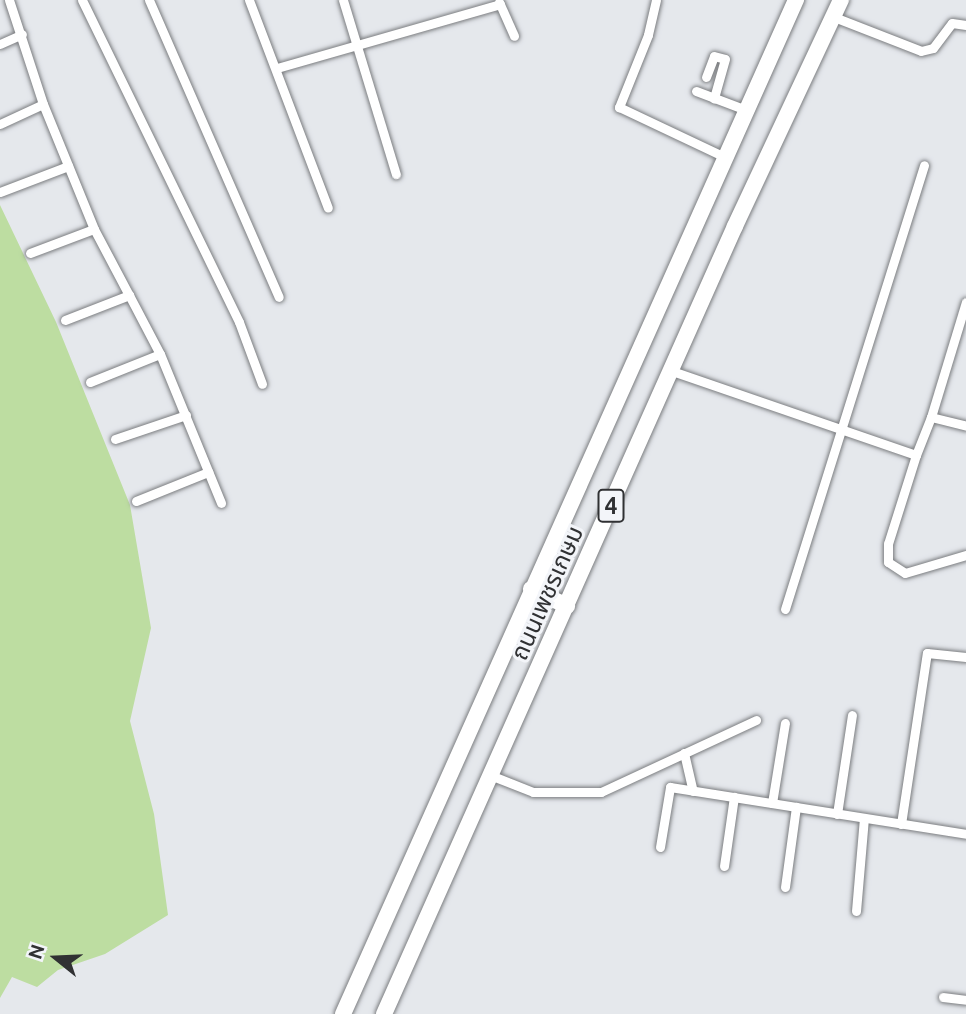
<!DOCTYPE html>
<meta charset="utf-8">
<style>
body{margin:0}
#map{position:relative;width:966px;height:1014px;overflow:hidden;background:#e5e8ec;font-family:Ubuntu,"Noto Sans Thai",sans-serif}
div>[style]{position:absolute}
.green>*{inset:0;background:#bddda1}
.roads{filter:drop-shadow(0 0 2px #7b7d80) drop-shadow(0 0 2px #7b7d80)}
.street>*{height:9px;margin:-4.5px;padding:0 4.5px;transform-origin:4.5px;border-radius:4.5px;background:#fff}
.highway>*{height:16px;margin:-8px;padding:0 8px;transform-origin:8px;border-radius:8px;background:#fff}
span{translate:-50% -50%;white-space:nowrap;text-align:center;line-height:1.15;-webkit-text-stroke:6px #f3f5f9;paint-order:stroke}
.shield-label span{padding:2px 5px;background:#f3f5f9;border:2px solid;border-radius:5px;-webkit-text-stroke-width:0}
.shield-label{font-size:23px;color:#303133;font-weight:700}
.street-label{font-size:24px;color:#303133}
.north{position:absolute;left:21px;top:923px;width:70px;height:70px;-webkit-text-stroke:5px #f3f5f9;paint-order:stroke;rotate:288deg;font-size:19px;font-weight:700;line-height:28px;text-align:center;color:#303133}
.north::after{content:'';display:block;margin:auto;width:24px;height:32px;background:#303133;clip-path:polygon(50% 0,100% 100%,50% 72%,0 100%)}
</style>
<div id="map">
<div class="green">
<i style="clip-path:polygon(0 205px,56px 322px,130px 505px,151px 628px,130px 721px,154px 814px,168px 915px,105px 954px,58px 970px,37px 987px,12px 977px,0 998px)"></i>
</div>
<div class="roads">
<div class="street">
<i style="left:9px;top:0;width:109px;rotate:71.9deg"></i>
<i style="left:43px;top:104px;width:135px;rotate:67.8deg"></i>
<i style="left:94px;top:229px;width:75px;rotate:62.1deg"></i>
<i style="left:82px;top:0;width:358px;rotate:64deg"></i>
<i style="left:239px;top:322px;width:66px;rotate:69.6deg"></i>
<i style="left:149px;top:0;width:324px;rotate:66.4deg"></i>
<i style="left:249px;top:0;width:222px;rotate:69.2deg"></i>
<i style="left:343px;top:0;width:182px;rotate:73.1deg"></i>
<i style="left:656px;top:0;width:36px;rotate:103deg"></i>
<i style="left:648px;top:35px;width:78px;rotate:111.9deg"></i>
<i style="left:619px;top:107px;width:117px;rotate:25.3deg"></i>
<i style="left:499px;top:2px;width:37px;rotate:66deg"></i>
<i style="left:834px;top:17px;width:93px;rotate:21.3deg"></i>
<i style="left:921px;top:51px;width:12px;rotate:-14deg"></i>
<i style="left:933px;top:48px;width:31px;rotate:-53deg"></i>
<i style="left:952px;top:23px;width:14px;rotate:8deg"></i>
<i style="left:0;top:44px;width:24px;rotate:-24deg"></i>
<i style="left:277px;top:68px;width:232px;rotate:-16deg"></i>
<i style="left:706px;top:77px;width:22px;rotate:-69deg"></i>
<i style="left:714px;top:56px;width:11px;rotate:15deg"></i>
<i style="left:725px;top:59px;width:41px;rotate:105.8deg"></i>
<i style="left:696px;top:91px;width:53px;rotate:20.8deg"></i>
<i style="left:0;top:124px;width:47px;rotate:-24.9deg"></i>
<i style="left:0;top:192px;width:73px;rotate:-20.9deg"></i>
<i style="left:30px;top:253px;width:68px;rotate:-20.6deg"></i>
<i style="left:65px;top:320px;width:69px;rotate:-21.3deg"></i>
<i style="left:129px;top:295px;width:67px;rotate:62.3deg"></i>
<i style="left:160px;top:354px;width:161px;rotate:67.7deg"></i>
<i style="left:672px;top:371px;width:258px;rotate:19deg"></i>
<i style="left:916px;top:455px;width:41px;rotate:-68.5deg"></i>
<i style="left:931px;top:417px;width:36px;rotate:14deg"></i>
<i style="left:90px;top:382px;width:75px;rotate:-21.8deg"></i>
<i style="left:931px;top:417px;width:120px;rotate:-73.1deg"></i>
<i style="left:115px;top:439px;width:75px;rotate:-18.7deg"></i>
<i style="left:916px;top:455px;width:93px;rotate:107.5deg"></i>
<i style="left:888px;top:544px;width:18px;rotate:90deg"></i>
<i style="left:888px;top:562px;width:20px;rotate:33deg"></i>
<i style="left:905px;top:573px;width:64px;rotate:-16.4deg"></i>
<i style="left:136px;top:501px;width:78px;rotate:-21.9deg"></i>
<i style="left:785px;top:609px;width:465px;rotate:-72.6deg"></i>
<i style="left:684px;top:753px;width:39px;rotate:77deg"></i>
<i style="left:490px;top:775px;width:46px;rotate:21.6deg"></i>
<i style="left:533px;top:792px;width:68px"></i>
<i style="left:601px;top:792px;width:171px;rotate:-24.9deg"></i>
<i style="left:772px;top:803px;width:81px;rotate:-80.8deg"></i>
<i style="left:837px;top:814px;width:100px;rotate:-81.4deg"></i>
<i style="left:901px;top:824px;width:173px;rotate:-81.4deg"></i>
<i style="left:927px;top:653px;width:39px;rotate:6deg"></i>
<i style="left:660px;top:847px;width:61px;rotate:-80.5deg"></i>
<i style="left:670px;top:787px;width:300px;rotate:9deg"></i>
<i style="left:724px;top:866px;width:70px;rotate:-81.8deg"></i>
<i style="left:785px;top:887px;width:81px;rotate:-82.2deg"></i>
<i style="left:856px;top:911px;width:93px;rotate:-85.1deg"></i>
<i style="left:943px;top:997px;width:23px;rotate:7deg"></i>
</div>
<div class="highway">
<i style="left:531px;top:589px;width:40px;rotate:25deg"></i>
<i style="left:343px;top:1014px;width:1111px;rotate:-65.93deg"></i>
<i style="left:384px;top:1014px;width:863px;rotate:-65.99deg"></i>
<i style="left:735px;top:226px;width:250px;rotate:-64.9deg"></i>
</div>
</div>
<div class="shield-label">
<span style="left:611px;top:506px">4</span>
</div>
<div class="street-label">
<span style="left:547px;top:593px;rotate:-66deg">ถนนเพชรเกษม</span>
</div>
<div class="north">N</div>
</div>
